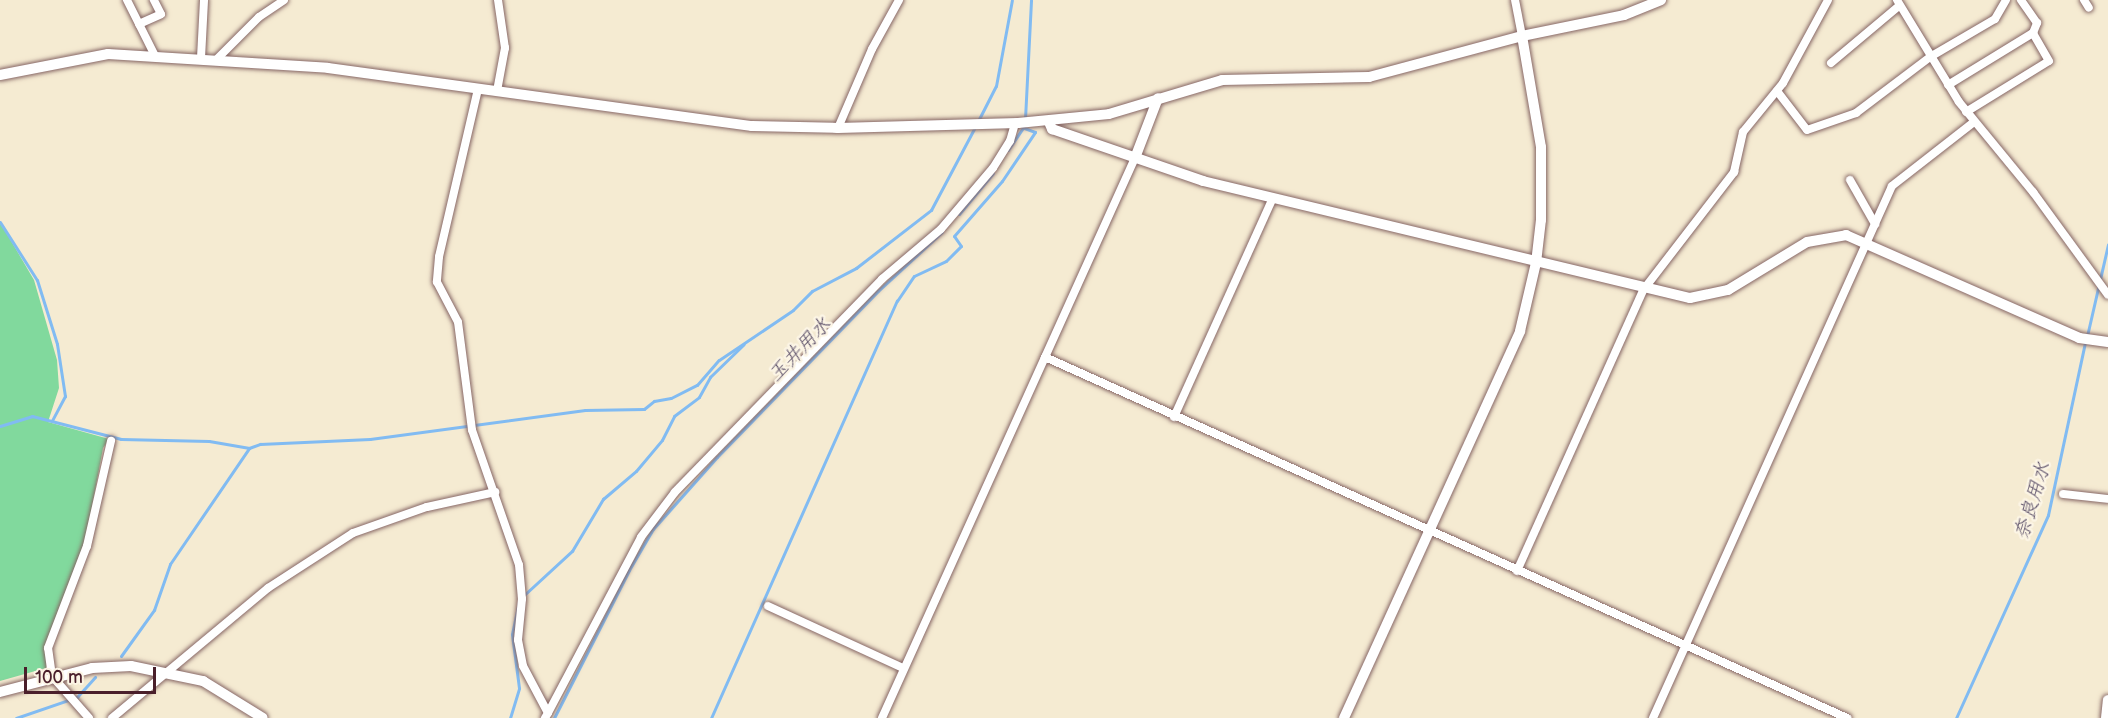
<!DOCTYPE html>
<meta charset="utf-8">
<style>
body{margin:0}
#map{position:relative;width:2108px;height:718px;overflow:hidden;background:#f5ebd2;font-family:"Balsamiq Sans","Klee One",sans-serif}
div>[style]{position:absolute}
.green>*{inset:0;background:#81d99d}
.stream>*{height:3px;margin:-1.5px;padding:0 1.5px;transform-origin:1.5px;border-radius:1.5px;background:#81bbf2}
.roads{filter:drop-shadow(0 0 2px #866665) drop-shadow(0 0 2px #866665)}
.street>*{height:8px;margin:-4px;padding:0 4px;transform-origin:4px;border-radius:4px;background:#fff}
.secondary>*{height:10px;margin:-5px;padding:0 5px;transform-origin:5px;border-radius:5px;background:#fff}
span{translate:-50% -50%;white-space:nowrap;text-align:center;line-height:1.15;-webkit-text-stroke:5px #fcf5e5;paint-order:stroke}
.water-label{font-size:20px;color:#5a4e67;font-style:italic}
.scale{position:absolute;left:24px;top:667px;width:132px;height:27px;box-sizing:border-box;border:3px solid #4a1f2b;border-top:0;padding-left:8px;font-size:18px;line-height:21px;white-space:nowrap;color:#4a1f2b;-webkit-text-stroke:4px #fcf5e5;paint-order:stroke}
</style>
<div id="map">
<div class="green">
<i style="clip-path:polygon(0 222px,34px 280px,57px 360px,59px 388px,48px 422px,109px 439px,103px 448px,86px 538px,46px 645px,46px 668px,0 681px)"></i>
</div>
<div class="stream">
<i style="left:1025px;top:119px;width:119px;rotate:-87.1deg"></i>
<i style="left:978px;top:121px;width:39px;rotate:-63deg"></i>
<i style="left:996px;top:86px;width:87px;rotate:-79.5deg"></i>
<i style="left:1008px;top:150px;width:29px;rotate:-56deg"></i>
<i style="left:959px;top:214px;width:53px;rotate:-50.3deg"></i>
<i style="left:0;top:222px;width:69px;rotate:57.5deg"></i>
<i style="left:37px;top:280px;width:67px;rotate:72.6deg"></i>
<i style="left:57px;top:344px;width:53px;rotate:81.3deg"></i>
<i style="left:65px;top:396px;width:27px;rotate:118deg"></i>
<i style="left:2087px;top:336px;width:94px;rotate:-77.1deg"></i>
<i style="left:0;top:426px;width:34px;rotate:-17deg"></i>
<i style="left:32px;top:416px;width:92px;rotate:14.5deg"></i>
<i style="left:121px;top:439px;width:88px;rotate:1.3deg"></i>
<i style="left:209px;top:441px;width:41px;rotate:9.9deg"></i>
<i style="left:249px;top:448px;width:12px;rotate:-20deg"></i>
<i style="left:260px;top:444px;width:110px;rotate:-2.6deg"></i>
<i style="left:370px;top:439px;width:217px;rotate:-7.7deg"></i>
<i style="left:585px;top:410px;width:59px;rotate:-1deg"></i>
<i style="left:644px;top:409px;width:13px;rotate:-39deg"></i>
<i style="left:654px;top:401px;width:17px;rotate:-10deg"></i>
<i style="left:671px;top:398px;width:29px;rotate:-27deg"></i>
<i style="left:697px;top:385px;width:33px;rotate:-49deg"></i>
<i style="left:719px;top:360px;width:89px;rotate:-34deg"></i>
<i style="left:793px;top:310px;width:27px;rotate:-45deg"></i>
<i style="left:812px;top:291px;width:50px;rotate:-27.6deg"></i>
<i style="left:856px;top:268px;width:95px;rotate:-37.7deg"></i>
<i style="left:931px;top:210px;width:94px;rotate:-62.1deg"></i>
<i style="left:523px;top:596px;width:67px;rotate:-42.6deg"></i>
<i style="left:572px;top:551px;width:61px;rotate:-59.2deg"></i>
<i style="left:603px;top:499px;width:43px;rotate:-40.3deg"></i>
<i style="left:636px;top:471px;width:40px;rotate:-50deg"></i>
<i style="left:662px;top:440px;width:27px;rotate:-63deg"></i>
<i style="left:674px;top:416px;width:31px;rotate:-37deg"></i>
<i style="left:699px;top:397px;width:23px;rotate:-61deg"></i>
<i style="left:710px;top:377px;width:47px;rotate:-44.1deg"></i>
<i style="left:121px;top:656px;width:57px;rotate:-54.3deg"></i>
<i style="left:154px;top:610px;width:49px;rotate:-70.8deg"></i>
<i style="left:170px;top:564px;width:140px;rotate:-55.7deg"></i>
<i style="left:16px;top:718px;width:65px;rotate:-19deg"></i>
<i style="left:77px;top:697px;width:27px;rotate:-48deg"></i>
<i style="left:510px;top:718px;width:31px;rotate:-73deg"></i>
<i style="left:519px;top:688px;width:54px;rotate:-97.4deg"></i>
<i style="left:512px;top:634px;width:34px;rotate:-78deg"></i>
<i style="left:554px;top:718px;width:166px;rotate:-63.1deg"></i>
<i style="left:629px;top:570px;width:48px;rotate:-59.7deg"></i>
<i style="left:653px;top:529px;width:96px;rotate:-48.4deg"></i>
<i style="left:717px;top:457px;width:231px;rotate:-45.9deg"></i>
<i style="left:878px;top:291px;width:87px;rotate:-42.7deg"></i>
<i style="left:711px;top:718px;width:457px;rotate:-66deg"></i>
<i style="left:897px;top:301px;width:30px;rotate:-56deg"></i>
<i style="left:914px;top:276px;width:35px;rotate:-25deg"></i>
<i style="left:946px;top:261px;width:21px;rotate:-45deg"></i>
<i style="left:961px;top:246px;width:12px;rotate:-125deg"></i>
<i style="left:954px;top:236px;width:73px;rotate:-48.9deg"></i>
<i style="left:1002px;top:181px;width:59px;rotate:-56deg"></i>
<i style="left:1035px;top:132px;width:12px;rotate:-160deg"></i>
<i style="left:1956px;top:718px;width:223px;rotate:-65.6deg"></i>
<i style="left:2048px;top:515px;width:177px;rotate:-77.9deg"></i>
</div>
<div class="roads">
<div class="street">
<i style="left:127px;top:0;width:63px;rotate:63.4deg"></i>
<i style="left:1515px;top:0;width:37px;rotate:79deg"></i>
<i style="left:1897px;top:0;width:119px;rotate:58.7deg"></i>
<i style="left:1959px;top:102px;width:117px;rotate:50.6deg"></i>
<i style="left:2033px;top:192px;width:127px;rotate:53.9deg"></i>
<i style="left:2084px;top:0;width:9px;rotate:58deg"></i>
<i style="left:139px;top:24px;width:24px;rotate:-24deg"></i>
<i style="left:161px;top:14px;width:16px;rotate:-117deg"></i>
<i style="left:201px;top:58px;width:58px;rotate:-87deg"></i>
<i style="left:217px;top:59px;width:59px;rotate:-45deg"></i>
<i style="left:259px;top:17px;width:30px;rotate:-34deg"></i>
<i style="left:1831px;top:63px;width:89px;rotate:-40deg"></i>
<i style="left:1948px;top:85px;width:100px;rotate:-31.5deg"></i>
<i style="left:2033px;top:33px;width:11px;rotate:-68deg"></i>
<i style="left:2037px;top:23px;width:28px;rotate:-125deg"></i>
<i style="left:478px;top:89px;width:172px;rotate:103.1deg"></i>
<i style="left:439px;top:257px;width:25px;rotate:95deg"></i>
<i style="left:437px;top:282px;width:45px;rotate:62.3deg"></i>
<i style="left:458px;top:322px;width:109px;rotate:82.6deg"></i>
<i style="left:472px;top:430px;width:143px;rotate:70.8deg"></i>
<i style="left:519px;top:565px;width:34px;rotate:85deg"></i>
<i style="left:522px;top:599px;width:41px;rotate:95.6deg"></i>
<i style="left:518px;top:640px;width:26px;rotate:79deg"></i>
<i style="left:523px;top:666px;width:53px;rotate:62deg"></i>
<i style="left:548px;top:713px;width:6px;rotate:121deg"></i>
<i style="left:497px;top:91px;width:44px;rotate:-79.5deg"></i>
<i style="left:505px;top:48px;width:49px;rotate:-98.3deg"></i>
<i style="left:1777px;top:91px;width:49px;rotate:52.4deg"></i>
<i style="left:1807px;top:130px;width:52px;rotate:-19.1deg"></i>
<i style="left:1856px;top:113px;width:93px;rotate:-37.1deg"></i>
<i style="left:1930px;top:57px;width:75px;rotate:-30.3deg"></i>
<i style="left:1995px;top:19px;width:22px;rotate:-60deg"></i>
<i style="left:1966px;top:112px;width:97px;rotate:-31.6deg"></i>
<i style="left:2049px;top:61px;width:32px;rotate:-120deg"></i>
<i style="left:838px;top:128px;width:86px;rotate:-66.7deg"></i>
<i style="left:872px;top:49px;width:56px;rotate:-61.1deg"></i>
<i style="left:1850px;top:180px;width:51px;rotate:60.4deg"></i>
<i style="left:1045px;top:357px;width:880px;rotate:24.23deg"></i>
<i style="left:1174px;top:417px;width:238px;rotate:-65.7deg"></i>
<i style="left:2063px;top:494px;width:45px;rotate:6.3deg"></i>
<i style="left:1517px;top:571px;width:309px;rotate:-65.8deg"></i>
<i style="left:1644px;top:289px;width:148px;rotate:-52.4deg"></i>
<i style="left:1734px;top:172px;width:41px;rotate:-77.3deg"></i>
<i style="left:1743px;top:132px;width:63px;rotate:-50.8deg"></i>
<i style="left:1783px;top:83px;width:94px;rotate:-61.5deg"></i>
<i style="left:768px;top:606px;width:149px;rotate:24.7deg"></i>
<i style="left:548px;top:713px;width:199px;rotate:-62.1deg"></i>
<i style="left:641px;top:537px;width:56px;rotate:-52.9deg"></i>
<i style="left:675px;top:492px;width:297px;rotate:-45.8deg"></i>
<i style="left:882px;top:279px;width:77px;rotate:-40.3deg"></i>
<i style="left:941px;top:229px;width:80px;rotate:-49.6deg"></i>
<i style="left:993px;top:168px;width:32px;rotate:-58deg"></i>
<i style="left:1010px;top:141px;width:19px;rotate:-74deg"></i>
<i style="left:89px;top:718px;width:56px;rotate:-131.4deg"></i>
<i style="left:52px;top:676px;width:28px;rotate:-98deg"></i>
<i style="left:48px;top:648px;width:109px;rotate:-69.1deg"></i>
<i style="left:87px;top:546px;width:108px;rotate:-77.1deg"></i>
<i style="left:112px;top:718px;width:203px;rotate:-39.8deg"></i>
<i style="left:268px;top:588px;width:101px;rotate:-32.9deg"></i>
<i style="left:353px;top:533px;width:78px;rotate:-19.4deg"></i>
<i style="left:427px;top:507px;width:70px;rotate:-12.4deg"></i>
<i style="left:882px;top:718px;width:614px;rotate:-65.69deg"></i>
<i style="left:1653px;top:718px;width:583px;rotate:-65.81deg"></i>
<i style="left:1892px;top:186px;width:104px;rotate:-38deg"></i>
</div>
<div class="secondary">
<i style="left:0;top:75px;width:110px;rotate:-11deg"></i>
<i style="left:108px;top:54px;width:220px;rotate:3.6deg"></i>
<i style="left:328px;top:68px;width:428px;rotate:7.8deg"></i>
<i style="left:752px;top:126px;width:86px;rotate:1.3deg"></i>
<i style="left:838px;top:128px;width:180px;rotate:-1.6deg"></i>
<i style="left:1018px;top:123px;width:91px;rotate:-5.6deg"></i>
<i style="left:1109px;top:114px;width:118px;rotate:-16.7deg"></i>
<i style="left:1222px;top:80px;width:147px;rotate:-1.2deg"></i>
<i style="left:1369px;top:77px;width:158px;rotate:-15deg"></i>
<i style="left:1522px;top:36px;width:104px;rotate:-11.6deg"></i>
<i style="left:1624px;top:15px;width:40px;rotate:-22deg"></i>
<i style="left:1049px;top:122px;width:8px;rotate:67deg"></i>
<i style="left:1052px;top:129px;width:160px;rotate:19deg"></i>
<i style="left:1203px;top:181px;width:501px;rotate:13.51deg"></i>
<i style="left:1690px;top:298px;width:39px;rotate:-12deg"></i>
<i style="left:1728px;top:290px;width:92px;rotate:-31.3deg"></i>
<i style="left:1807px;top:242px;width:40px;rotate:-10deg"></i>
<i style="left:1846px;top:235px;width:255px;rotate:23.8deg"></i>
<i style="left:2079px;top:338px;width:29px;rotate:8deg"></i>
<i style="left:1135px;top:158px;width:64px;rotate:-69deg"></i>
<i style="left:0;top:692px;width:95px;rotate:-14.6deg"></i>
<i style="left:92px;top:668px;width:39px;rotate:-3deg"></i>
<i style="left:131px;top:666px;width:74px;rotate:11.8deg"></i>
<i style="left:203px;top:681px;width:70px;rotate:31.7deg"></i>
<i style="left:1344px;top:718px;width:425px;rotate:-65.5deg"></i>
<i style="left:1520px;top:331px;width:70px;rotate:-76.8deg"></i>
<i style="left:1536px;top:263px;width:43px;rotate:-83.4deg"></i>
<i style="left:1541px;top:220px;width:73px;rotate:-90deg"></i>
<i style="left:1541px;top:147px;width:113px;rotate:-99.7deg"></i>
<i style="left:2106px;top:718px;width:18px;rotate:-84deg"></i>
</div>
</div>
<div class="water-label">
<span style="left:800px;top:350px;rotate:-46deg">玉井用水</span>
<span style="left:2033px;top:501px;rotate:-73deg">奈良用水</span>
</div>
<div class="scale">100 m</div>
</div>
